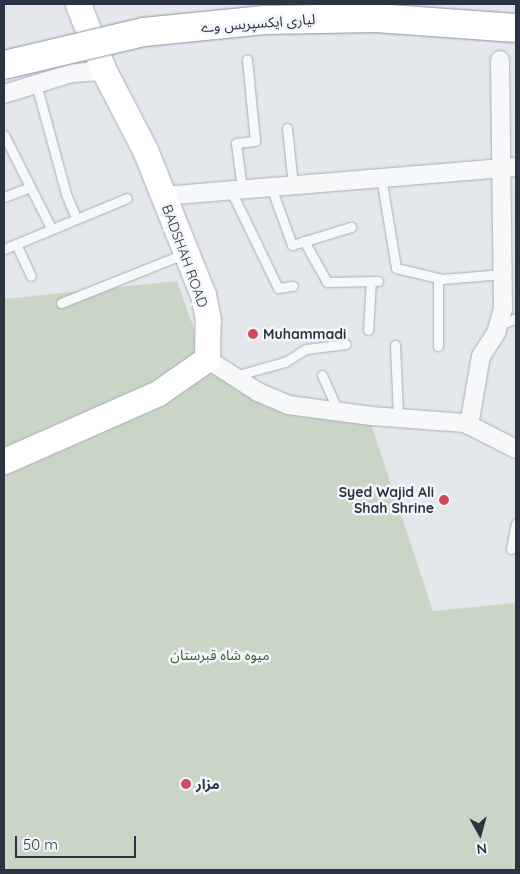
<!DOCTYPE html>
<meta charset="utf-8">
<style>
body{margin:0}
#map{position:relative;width:520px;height:874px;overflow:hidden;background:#e4e7ec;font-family:Quicksand,"Noto Sans Arabic",sans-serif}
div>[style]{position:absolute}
.green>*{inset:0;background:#c9d6c5}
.roads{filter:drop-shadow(0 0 1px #a9aeb7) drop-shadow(0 0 1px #a9aeb7)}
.service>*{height:9px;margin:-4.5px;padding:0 4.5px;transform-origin:4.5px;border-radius:4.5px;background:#f7f8fa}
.minor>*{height:18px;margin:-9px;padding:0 9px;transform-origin:9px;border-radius:9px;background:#f7f8fa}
.secondary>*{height:25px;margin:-12.5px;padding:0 12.5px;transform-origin:12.5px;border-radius:12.5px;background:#fff}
.bridges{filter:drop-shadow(0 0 1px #8b94a3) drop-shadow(0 0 1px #8b94a3)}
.motorway-bridge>*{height:28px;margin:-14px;padding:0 14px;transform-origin:14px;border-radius:14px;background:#fff}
.dots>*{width:14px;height:14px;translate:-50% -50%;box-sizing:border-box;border:2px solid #f4f6f9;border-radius:50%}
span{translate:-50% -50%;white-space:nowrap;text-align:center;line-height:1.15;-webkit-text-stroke:5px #f4f6f9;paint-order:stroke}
.street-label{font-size:14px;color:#2b3445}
.poi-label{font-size:14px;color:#2b3445;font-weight:700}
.left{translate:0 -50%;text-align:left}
.right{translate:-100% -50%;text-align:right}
.park-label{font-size:14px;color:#3f6138}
.frame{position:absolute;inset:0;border:5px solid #2b3445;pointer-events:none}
.north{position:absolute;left:455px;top:809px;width:50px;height:50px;-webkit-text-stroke:4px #f4f6f9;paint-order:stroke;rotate:173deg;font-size:14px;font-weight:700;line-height:20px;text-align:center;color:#2b3445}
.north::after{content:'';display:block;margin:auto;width:18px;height:22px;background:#2b3445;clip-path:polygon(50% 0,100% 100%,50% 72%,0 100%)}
.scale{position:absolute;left:15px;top:836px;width:121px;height:22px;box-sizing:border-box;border:2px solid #2b3445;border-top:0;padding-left:6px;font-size:15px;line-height:18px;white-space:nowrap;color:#2b3445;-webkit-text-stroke:4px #f4f6f9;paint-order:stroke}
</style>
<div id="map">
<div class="green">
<i style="clip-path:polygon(177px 281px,198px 340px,194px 356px,282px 411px,370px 421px,433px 611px,516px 603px,516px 870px,4px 870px,4px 299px)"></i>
</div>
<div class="roads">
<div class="service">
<i style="left:36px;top:84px;width:114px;rotate:74.7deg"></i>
<i style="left:66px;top:194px;width:26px;rotate:67deg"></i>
<i style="left:287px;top:128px;width:57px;rotate:84deg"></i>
<i style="left:4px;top:135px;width:104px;rotate:63.2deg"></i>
<i style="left:381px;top:177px;width:92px;rotate:80.6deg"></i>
<i style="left:396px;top:268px;width:47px;rotate:13.4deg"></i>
<i style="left:442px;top:279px;width:61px;rotate:-4.7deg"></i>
<i style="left:271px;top:187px;width:62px;rotate:70.1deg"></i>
<i style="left:292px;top:245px;width:62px;rotate:-17deg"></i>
<i style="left:242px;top:189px;width:46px;rotate:-97.4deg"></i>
<i style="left:236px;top:143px;width:19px;rotate:-6deg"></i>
<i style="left:255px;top:141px;width:82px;rotate:-95.6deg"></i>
<i style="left:231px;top:191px;width:108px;rotate:64.1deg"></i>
<i style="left:278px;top:288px;width:15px;rotate:-8deg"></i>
<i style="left:4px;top:197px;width:28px;rotate:-21deg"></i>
<i style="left:304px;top:241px;width:47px;rotate:60.7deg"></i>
<i style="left:327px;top:282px;width:51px;rotate:-1.1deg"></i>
<i style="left:16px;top:244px;width:35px;rotate:65deg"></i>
<i style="left:4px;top:249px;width:133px;rotate:-22.5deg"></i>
<i style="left:438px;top:278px;width:68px;rotate:90deg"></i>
<i style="left:61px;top:303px;width:135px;rotate:-21.8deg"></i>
<i style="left:498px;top:326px;width:20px;rotate:-24deg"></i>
<i style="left:368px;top:330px;width:49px;rotate:-86.5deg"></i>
<i style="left:395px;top:345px;width:73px;rotate:87.6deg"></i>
<i style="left:322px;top:375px;width:39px;rotate:66deg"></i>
<i style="left:234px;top:376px;width:53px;rotate:-15.4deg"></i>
<i style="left:285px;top:362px;width:25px;rotate:-32deg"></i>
<i style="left:306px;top:349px;width:40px;rotate:-7.1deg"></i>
<i style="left:511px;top:549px;width:26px;rotate:-79deg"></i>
</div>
<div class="minor">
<i style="left:4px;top:94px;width:71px;rotate:-17.2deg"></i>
<i style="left:72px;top:73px;width:32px;rotate:-4deg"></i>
<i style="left:163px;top:196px;width:354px;rotate:-4.7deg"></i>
<i style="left:207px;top:359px;width:61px;rotate:32.9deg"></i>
<i style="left:258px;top:392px;width:33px;rotate:23deg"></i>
<i style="left:288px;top:405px;width:84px;rotate:7.5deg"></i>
<i style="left:371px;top:416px;width:94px;rotate:4.3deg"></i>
<i style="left:465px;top:423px;width:57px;rotate:27deg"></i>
<i style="left:469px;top:425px;width:70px;rotate:-80.1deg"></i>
<i style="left:481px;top:356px;width:27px;rotate:-57deg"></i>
<i style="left:496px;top:333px;width:25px;rotate:-74deg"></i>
<i style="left:503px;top:309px;width:249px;rotate:-90.7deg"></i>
</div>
<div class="secondary">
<i style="left:4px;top:461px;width:168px;rotate:-23.8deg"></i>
<i style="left:158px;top:393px;width:60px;rotate:-34.8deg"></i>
<i style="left:207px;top:359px;width:39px;rotate:-89deg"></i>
<i style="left:208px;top:320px;width:25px;rotate:-101deg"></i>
<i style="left:203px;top:295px;width:156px;rotate:-111.8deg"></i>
<i style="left:145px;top:150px;width:89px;rotate:-117.4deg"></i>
<i style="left:104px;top:71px;width:72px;rotate:-111.2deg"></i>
</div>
</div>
<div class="bridges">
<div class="motorway-bridge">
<i style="left:4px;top:65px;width:144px;rotate:-13.3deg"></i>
<i style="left:144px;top:32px;width:121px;rotate:-5.7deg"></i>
<i style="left:264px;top:20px;width:112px;rotate:-1deg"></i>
<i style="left:376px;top:18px;width:140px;rotate:4.1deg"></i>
</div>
</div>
<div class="dots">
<i style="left:253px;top:334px;background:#d1495b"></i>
<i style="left:444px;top:500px;background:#d1495b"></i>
<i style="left:186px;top:784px;background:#d1495b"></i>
</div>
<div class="street-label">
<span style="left:258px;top:23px;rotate:-4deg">لیاری ایکسپریس وے</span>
<span style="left:185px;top:256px;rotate:70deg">BADSHAH ROAD</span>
</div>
<div class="poi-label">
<span class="left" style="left:263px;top:334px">Muhammadi</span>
<span class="right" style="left:434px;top:500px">Syed Wajid Ali<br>Shah Shrine</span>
<span class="left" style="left:196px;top:784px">مزار</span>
</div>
<div class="park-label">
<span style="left:220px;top:655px">میوہ شاہ قبرستان</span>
</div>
<div class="frame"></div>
<div class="north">N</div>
<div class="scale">50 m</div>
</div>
